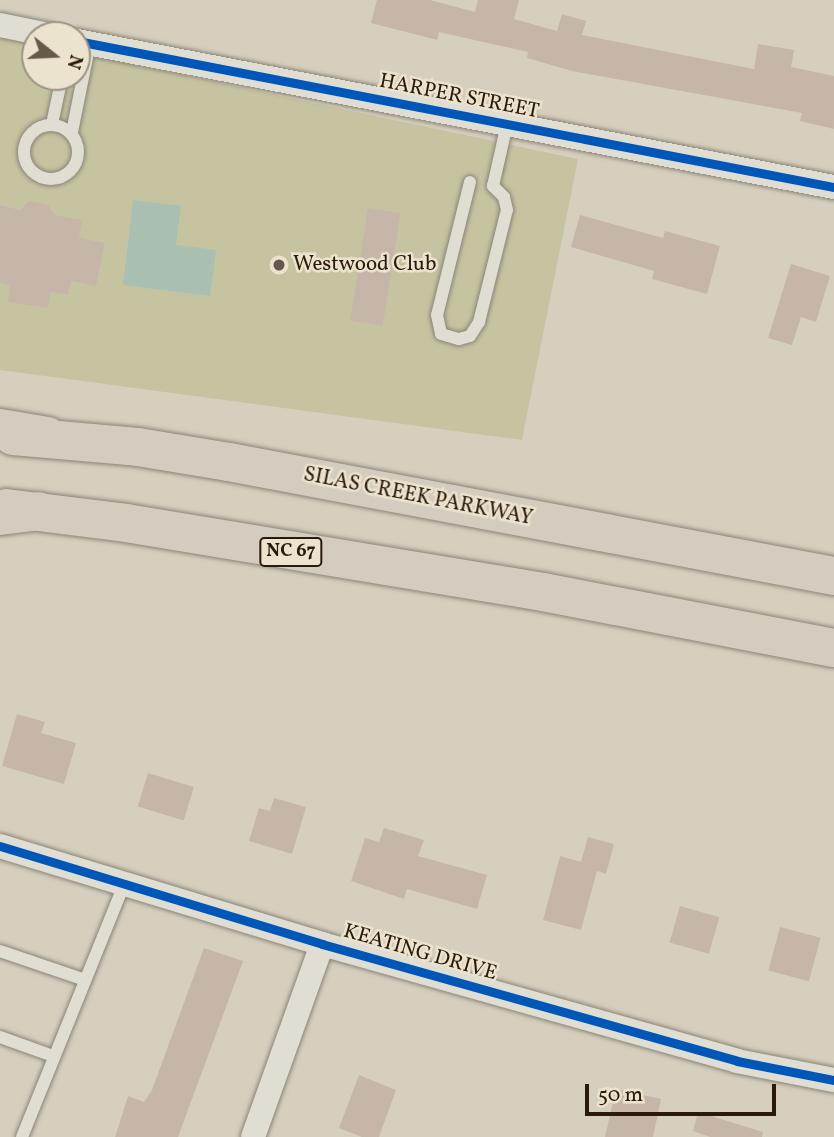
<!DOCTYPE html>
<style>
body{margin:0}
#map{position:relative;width:834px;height:1137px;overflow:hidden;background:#d6cfbe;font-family:Vollkorn,serif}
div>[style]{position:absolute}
.green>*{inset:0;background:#c6c4a0}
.water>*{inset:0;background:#a8bfb2}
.building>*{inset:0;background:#c6b6aa;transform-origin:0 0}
.roads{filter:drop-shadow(0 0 2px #8a8479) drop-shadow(0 0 2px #8a8479)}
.lane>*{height:12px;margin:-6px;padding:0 6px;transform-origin:6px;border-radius:6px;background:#e0ddd3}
.lane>.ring{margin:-6px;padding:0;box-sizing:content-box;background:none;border:12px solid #e0ddd3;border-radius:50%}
.street>*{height:24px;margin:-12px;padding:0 12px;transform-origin:12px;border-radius:12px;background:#e0ddd3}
.primary>*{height:38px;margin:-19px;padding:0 19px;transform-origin:19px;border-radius:19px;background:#d4cdbf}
.highway>*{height:38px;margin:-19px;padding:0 19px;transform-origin:19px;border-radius:19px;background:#d4cdbf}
.cycleway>*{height:9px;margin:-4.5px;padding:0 4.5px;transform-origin:4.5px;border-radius:4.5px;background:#0057b8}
.dots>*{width:19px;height:19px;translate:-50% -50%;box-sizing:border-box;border:4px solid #ebe3ce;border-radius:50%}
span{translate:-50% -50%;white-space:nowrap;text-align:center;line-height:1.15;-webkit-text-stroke:5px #ebe3ce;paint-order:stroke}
.shield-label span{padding:2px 5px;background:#ebe3ce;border:2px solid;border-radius:5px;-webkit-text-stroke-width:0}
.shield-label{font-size:19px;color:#2b190a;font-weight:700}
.street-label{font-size:21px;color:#2b190a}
.poi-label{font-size:21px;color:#2b190a}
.left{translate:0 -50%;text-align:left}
.north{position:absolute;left:21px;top:21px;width:70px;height:70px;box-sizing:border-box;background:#ebe3ce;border:2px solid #9e9280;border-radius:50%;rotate:108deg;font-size:19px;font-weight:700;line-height:28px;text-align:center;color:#2b190a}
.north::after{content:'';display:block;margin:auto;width:24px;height:32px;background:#675949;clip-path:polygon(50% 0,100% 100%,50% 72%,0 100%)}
.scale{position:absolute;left:585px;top:1084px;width:191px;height:32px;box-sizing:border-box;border:4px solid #2b190a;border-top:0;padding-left:9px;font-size:21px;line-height:24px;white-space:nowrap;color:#2b190a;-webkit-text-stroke:5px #ebe3ce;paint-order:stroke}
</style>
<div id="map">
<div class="green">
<i style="clip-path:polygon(0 37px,35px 45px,35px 77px,77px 77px,77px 53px,578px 159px,522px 440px,0 370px)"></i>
</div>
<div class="water">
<i style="clip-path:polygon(133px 200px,181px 206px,176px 245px,216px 250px,210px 296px,123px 285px)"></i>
</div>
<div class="building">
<i style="clip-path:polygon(377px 0,430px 0,475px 12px,478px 0,519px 0,514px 19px,557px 31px,562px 14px,586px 21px,582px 35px,754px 69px,758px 44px,794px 50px,791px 67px,834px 76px,834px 129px,800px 121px,802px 113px,572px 71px,527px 58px,528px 52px,439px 32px,437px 40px,371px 23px)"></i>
<i style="clip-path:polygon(29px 201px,48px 205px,55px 215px,82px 220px,79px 238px,105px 243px,96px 286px,71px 281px,68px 295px,51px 292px,48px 308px,8px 302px,10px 285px,0 283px,0 205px,20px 210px)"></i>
<i style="left:368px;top:208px;width:33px;height:114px;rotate:9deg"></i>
<i style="clip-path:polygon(580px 215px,663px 238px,665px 231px,720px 246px,707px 294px,652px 279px,654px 271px,571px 247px)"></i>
<i style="clip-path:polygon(791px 264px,830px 276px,816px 322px,801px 317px,792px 345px,768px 338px)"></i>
<i style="clip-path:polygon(17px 714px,45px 722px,41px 733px,76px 743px,64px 784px,2px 766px)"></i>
<i style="left:148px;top:773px;width:48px;height:35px;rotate:17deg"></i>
<i style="clip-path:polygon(274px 798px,306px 807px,292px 854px,249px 841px,259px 808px,270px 811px)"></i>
<i style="clip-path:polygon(384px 828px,424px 840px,418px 856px,487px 875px,477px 909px,407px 889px,404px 899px,351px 881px,365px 838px,379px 842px)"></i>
<i style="clip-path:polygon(588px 837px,614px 844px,606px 874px,597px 871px,581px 930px,543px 920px,560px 856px,581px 862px)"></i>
<i style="left:680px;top:906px;width:41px;height:38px;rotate:16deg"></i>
<i style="left:780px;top:927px;width:42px;height:45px;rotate:15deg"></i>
<i style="clip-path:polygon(204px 948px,243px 961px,178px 1137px,115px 1137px,128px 1096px,144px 1102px,152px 1090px)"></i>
<i style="clip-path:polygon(359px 1075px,396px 1090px,379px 1137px,362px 1137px,339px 1128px)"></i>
<i style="clip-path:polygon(616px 1089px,661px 1099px,653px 1137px,605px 1137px)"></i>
<i style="clip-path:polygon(698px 1112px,763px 1132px,762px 1137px,710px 1137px,693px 1131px)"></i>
</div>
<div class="roads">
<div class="lane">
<i style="left:52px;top:124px;width:48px;rotate:-78deg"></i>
<i class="ring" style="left:24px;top:125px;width:42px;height:42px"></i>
<i style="left:72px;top:132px;width:91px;rotate:-78.6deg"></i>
<i style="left:470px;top:182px;width:137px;rotate:103.9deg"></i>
<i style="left:437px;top:315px;width:19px;rotate:78deg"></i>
<i style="left:441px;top:334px;width:19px;rotate:16deg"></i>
<i style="left:459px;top:339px;width:11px;rotate:-15deg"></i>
<i style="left:470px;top:336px;width:17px;rotate:-57deg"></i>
<i style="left:479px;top:322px;width:115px;rotate:-76deg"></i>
<i style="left:507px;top:210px;width:13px;rotate:-103deg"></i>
<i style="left:504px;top:197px;width:16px;rotate:-135deg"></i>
<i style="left:493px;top:186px;width:64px;rotate:-77.3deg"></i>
<i style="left:0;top:951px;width:90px;rotate:18.8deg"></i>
<i style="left:0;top:1037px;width:56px;rotate:19.7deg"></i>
<i style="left:22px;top:1137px;width:273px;rotate:-68deg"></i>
</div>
<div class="street">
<i style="left:0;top:25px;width:50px;rotate:11.5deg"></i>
<i style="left:77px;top:41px;width:771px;rotate:10.92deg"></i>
<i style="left:0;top:846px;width:337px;rotate:16.9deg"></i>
<i style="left:322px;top:944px;width:431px;rotate:15.7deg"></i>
<i style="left:737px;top:1061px;width:99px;rotate:11.1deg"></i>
<i style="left:253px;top:1137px;width:205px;rotate:-70.3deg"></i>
</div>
<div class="primary">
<i style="left:13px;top:436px;width:125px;rotate:5deg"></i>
<i style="left:138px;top:447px;width:92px;rotate:9.4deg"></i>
<i style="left:229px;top:462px;width:616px;rotate:10.67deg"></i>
<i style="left:6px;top:508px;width:121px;rotate:7.1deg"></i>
<i style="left:126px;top:523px;width:423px;rotate:9.4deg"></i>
<i style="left:543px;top:592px;width:296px;rotate:10.9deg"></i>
</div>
<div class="highway">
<i style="left:0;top:428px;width:48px;rotate:9.7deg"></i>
<i style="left:0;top:516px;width:39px;rotate:-7deg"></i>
</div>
</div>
<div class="cycleway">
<i style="left:77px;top:41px;width:771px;rotate:10.92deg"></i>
<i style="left:0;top:846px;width:337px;rotate:16.9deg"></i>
<i style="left:322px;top:944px;width:431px;rotate:15.7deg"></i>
<i style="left:737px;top:1061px;width:99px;rotate:11.1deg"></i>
</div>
<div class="dots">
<i style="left:279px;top:265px;background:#675949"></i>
</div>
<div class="shield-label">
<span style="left:291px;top:552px">NC 67</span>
</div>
<div class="street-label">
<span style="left:459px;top:97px;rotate:11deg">HARPER STREET</span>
<span style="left:418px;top:497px;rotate:11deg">SILAS CREEK PARKWAY</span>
<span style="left:420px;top:953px;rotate:16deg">KEATING DRIVE</span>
</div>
<div class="poi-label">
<span class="left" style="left:293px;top:265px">Westwood Club</span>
</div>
<div class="north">N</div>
<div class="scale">50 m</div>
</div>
